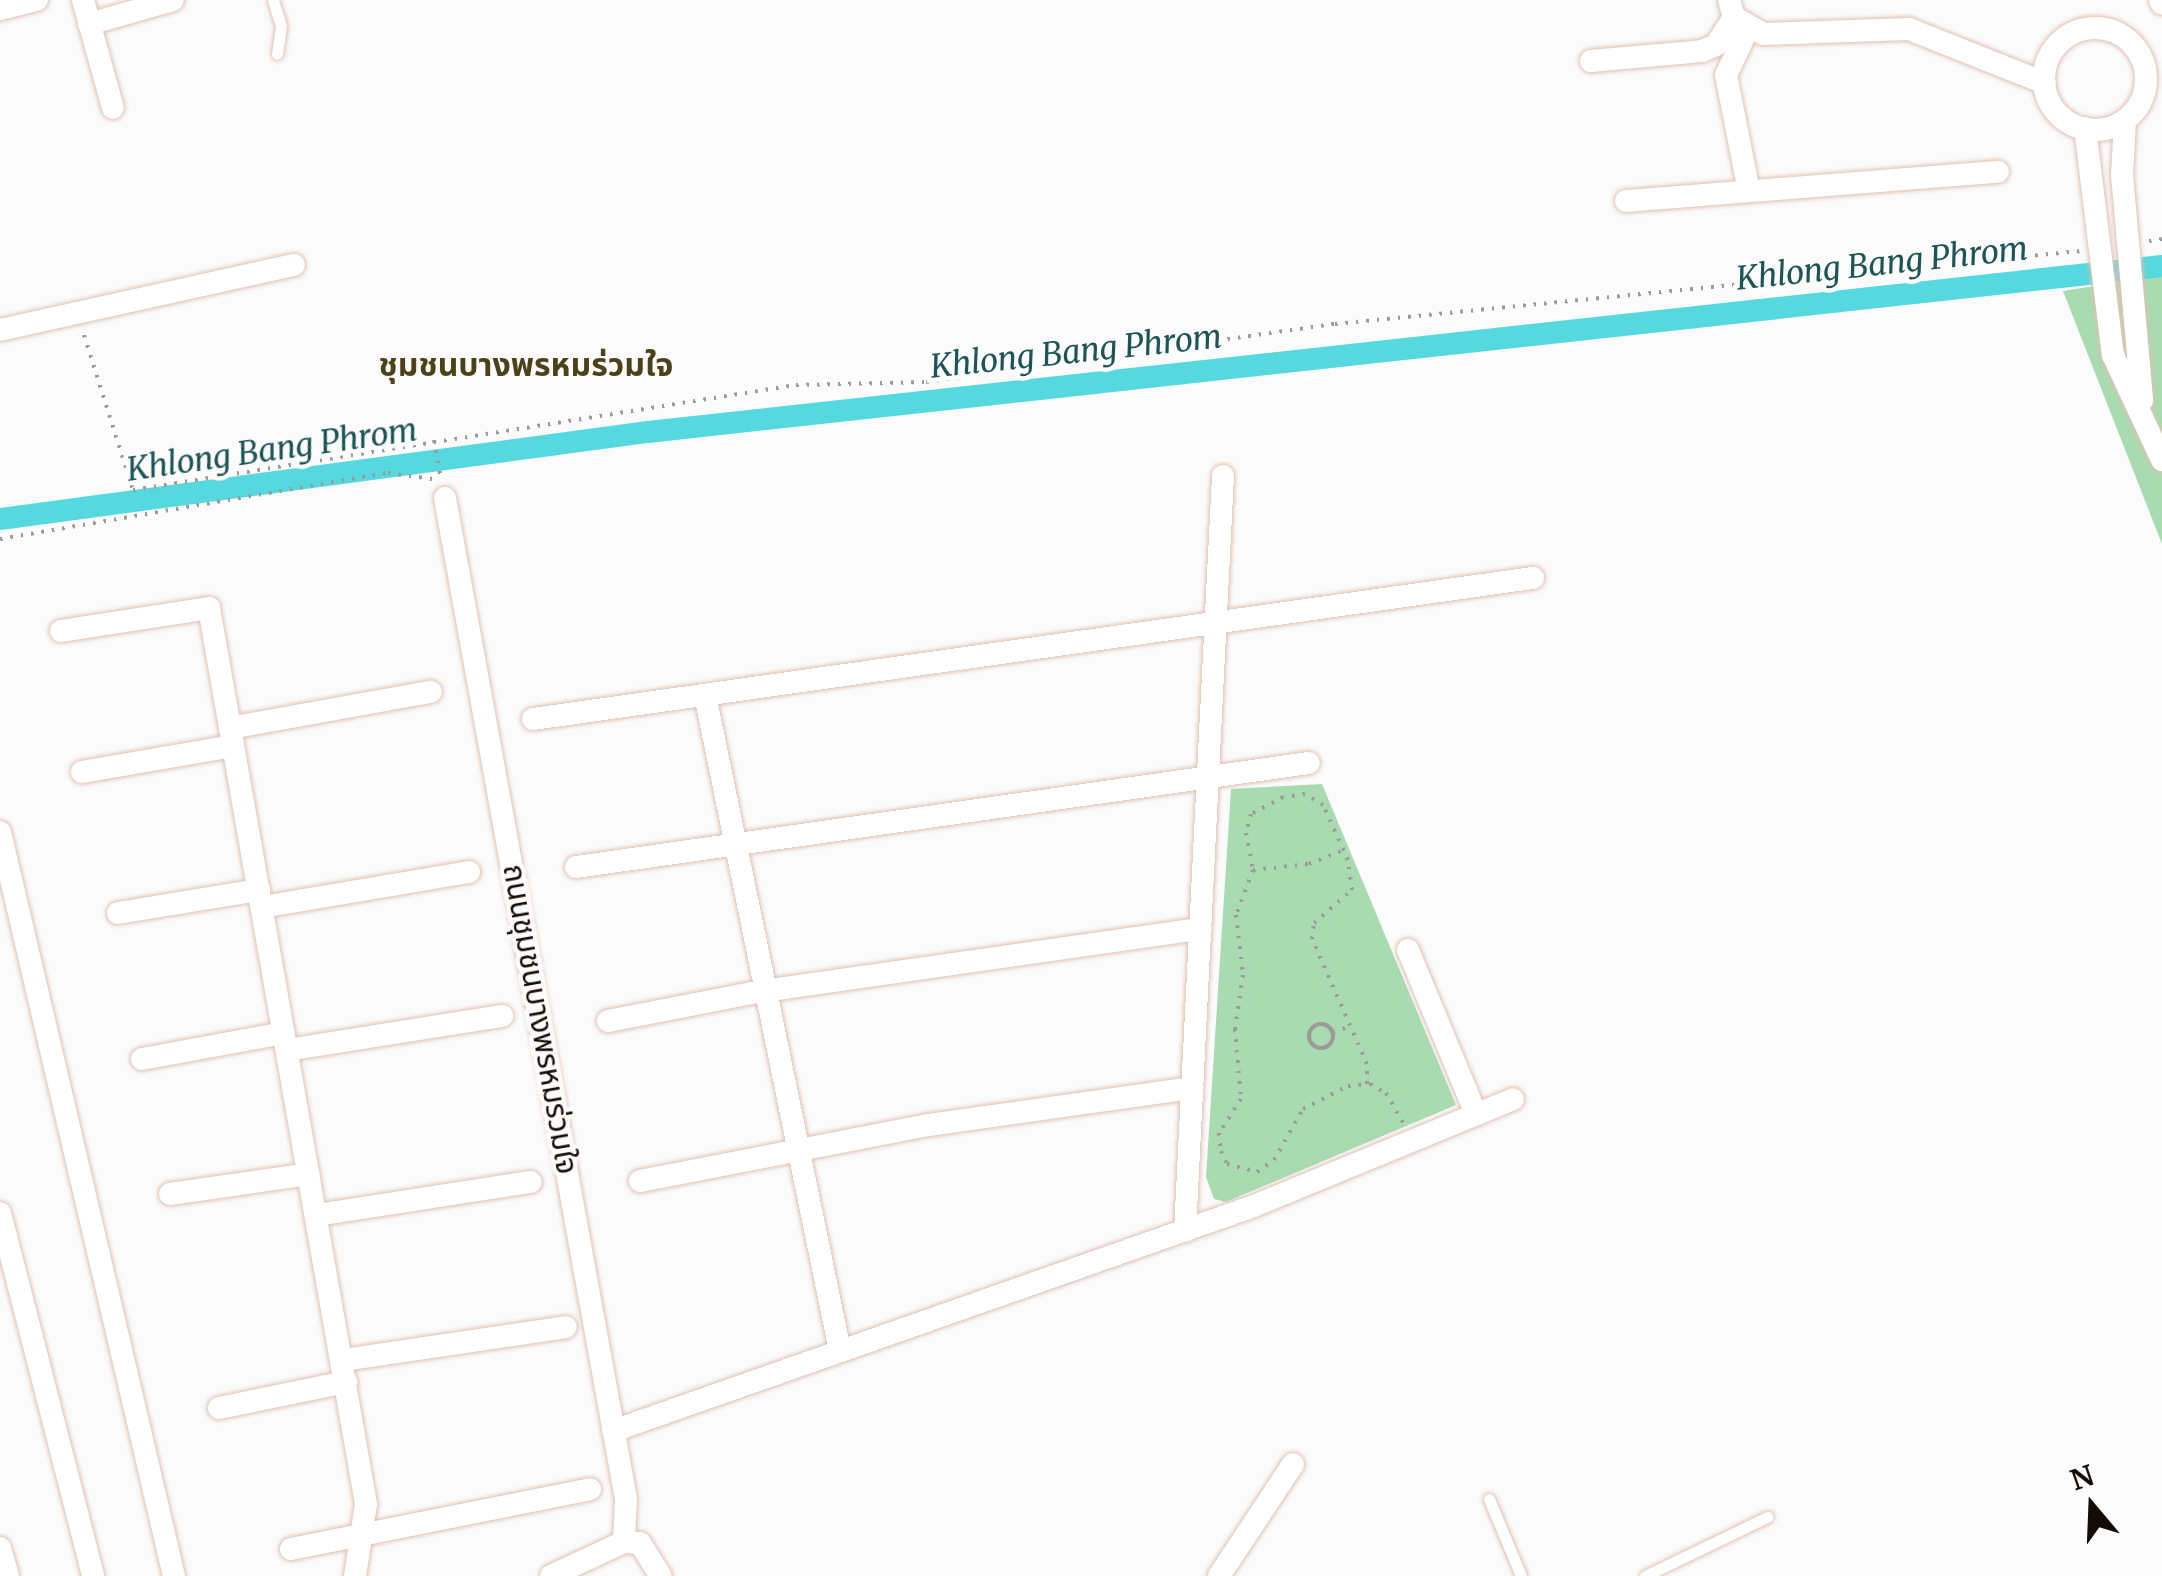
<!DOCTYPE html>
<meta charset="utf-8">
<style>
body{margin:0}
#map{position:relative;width:2162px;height:1576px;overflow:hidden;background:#fbfbfb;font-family:Merriweather,"Noto Sans Thai",serif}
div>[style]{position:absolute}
.green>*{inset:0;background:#a8dbb0}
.canal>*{height:22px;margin:-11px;padding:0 11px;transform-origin:11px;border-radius:11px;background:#55d9de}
.path>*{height:4px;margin-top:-2px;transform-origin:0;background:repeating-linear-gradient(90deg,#9e9a98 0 2.5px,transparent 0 10.5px)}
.path>.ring{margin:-2px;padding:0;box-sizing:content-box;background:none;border:4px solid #9e9a98;border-radius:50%}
.roads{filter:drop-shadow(0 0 2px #dfc1b3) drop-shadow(0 0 2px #dfc1b3)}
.lane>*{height:11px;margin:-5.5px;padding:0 5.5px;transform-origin:5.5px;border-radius:5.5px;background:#fff}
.street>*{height:22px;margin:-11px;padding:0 11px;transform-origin:11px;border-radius:11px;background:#fff}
.street>.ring{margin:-11px;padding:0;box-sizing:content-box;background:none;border:22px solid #fff;border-radius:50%}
span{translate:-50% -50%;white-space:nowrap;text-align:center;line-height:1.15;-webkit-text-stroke:9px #fbfbfb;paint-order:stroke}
.street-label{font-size:30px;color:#140a06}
.water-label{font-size:32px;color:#1d5557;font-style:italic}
.neighbourhood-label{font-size:32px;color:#4c4118;font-weight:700}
.north{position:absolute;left:2042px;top:1456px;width:100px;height:100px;-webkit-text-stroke:8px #fbfbfb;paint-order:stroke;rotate:341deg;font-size:28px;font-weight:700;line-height:40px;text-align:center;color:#140a06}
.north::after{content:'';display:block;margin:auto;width:35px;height:45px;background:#140a06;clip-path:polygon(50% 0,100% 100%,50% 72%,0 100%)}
</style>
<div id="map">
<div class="green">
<i style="clip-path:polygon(2162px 275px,2162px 544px,2063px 291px)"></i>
<i style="clip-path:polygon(1322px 784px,1456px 1105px,1226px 1202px,1214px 1199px,1206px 1177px,1231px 789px)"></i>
</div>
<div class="canal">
<i style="left:0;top:519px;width:654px;rotate:-7.65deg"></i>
<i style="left:648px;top:432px;width:1523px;rotate:-6.26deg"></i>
</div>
<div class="path">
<i style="left:2149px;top:241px;width:13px;rotate:-9deg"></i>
<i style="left:84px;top:335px;width:163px;rotate:72.5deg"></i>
<i style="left:133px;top:490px;width:671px;rotate:-9deg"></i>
<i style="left:796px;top:385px;width:130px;rotate:-1.3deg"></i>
<i style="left:926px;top:382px;width:413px;rotate:-8.1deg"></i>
<i style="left:1335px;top:324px;width:749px;rotate:-5.6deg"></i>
<i style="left:434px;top:440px;width:40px;rotate:80deg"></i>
<i style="left:0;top:539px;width:394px;rotate:-9.7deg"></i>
<i style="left:388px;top:473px;width:45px;rotate:7.6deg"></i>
<i style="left:1253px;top:870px;width:56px;rotate:-6.1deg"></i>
<i style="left:1309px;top:864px;width:38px;rotate:-22deg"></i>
<i class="ring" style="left:1309px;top:1024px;width:20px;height:20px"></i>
<i style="left:1333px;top:1033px;width:18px;rotate:-22deg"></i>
<i style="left:1367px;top:1084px;width:20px;rotate:-90deg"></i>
<i style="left:1367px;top:1064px;width:137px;rotate:-113.7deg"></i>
<i style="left:1312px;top:939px;width:16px;rotate:-83deg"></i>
<i style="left:1314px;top:923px;width:50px;rotate:-41deg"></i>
<i style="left:1352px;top:890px;width:30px;rotate:-98deg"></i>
<i style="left:1348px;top:860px;width:60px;rotate:-114.4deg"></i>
<i style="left:1323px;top:805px;width:21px;rotate:-149deg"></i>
<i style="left:1305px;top:794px;width:22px;rotate:172deg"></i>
<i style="left:1283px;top:797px;width:36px;rotate:152deg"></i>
<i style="left:1251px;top:814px;width:20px;rotate:105deg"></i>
<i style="left:1246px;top:833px;width:38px;rotate:79deg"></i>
<i style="left:1253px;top:870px;width:48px;rotate:110.7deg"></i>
<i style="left:1236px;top:915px;width:60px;rotate:83.3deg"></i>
<i style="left:1243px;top:975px;width:55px;rotate:98.4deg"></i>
<i style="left:1235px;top:1029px;width:70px;rotate:85.1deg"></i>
<i style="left:1241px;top:1099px;width:40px;rotate:122.9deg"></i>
<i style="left:1219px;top:1133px;width:18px;rotate:84deg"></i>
<i style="left:1221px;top:1151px;width:14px;rotate:65deg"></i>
<i style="left:1227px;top:1164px;width:31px;rotate:15deg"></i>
<i style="left:1257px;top:1172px;width:21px;rotate:-35deg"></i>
<i style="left:1274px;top:1160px;width:59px;rotate:-60.4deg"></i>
<i style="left:1303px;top:1109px;width:51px;rotate:-27.1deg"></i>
<i style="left:1348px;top:1086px;width:22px;rotate:-5deg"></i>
<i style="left:1370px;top:1084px;width:18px;rotate:29deg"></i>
<i style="left:1386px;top:1093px;width:34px;rotate:60deg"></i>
</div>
<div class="roads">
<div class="lane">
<i style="left:273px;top:0;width:27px;rotate:73deg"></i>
<i style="left:281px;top:26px;width:28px;rotate:98deg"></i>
<i style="left:1489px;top:1499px;width:83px;rotate:67.4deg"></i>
<i style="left:1645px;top:1576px;width:136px;rotate:-25.8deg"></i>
</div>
<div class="street">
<i style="left:83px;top:0;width:112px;rotate:74.5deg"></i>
<i style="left:1729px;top:0;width:18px;rotate:74deg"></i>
<i style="left:1734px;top:17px;width:34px;rotate:30deg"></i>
<i style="left:1764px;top:34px;width:145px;rotate:-2deg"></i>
<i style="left:1909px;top:29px;width:146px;rotate:21.7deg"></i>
<i style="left:2160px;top:0;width:4px;rotate:63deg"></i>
<i style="left:0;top:9px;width:38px;rotate:-14deg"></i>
<i style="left:89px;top:24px;width:87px;rotate:-15.9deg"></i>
<i class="ring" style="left:2044px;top:28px;width:80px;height:80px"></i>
<i style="left:1748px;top:29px;width:51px;rotate:115.6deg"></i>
<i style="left:1726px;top:75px;width:118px;rotate:78.8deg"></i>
<i style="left:1591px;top:61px;width:111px;rotate:-5.1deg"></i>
<i style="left:1702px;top:51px;width:15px;rotate:-23deg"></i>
<i style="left:1716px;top:45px;width:33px;rotate:-57deg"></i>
<i style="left:2125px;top:120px;width:55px;rotate:93.1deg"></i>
<i style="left:2122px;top:175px;width:226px;rotate:84.9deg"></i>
<i style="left:2085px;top:128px;width:229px;rotate:83deg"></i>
<i style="left:2113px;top:355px;width:116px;rotate:65deg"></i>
<i style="left:1626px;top:201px;width:373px;rotate:-4.5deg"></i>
<i style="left:0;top:330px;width:301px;rotate:-12.5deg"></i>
<i style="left:445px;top:498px;width:1017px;rotate:79.75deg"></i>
<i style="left:626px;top:1499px;width:43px;rotate:92.7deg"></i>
<i style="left:61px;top:631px;width:150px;rotate:-8.8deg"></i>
<i style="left:209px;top:608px;width:910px;rotate:80.06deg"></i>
<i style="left:366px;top:1504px;width:73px;rotate:98.7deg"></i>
<i style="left:705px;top:695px;width:670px;rotate:78.37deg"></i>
<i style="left:533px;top:719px;width:1010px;rotate:-8.03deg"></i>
<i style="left:230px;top:728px;width:204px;rotate:-10.2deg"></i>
<i style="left:82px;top:772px;width:153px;rotate:-9.8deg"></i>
<i style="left:0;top:832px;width:764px;rotate:76.84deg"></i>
<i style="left:576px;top:867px;width:740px;rotate:-8.08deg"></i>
<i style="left:262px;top:907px;width:210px;rotate:-9.6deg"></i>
<i style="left:118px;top:913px;width:143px;rotate:-9.3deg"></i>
<i style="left:1408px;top:950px;width:178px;rotate:67.5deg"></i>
<i style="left:608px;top:1021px;width:158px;rotate:-11deg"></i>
<i style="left:763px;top:991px;width:442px;rotate:-8.1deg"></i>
<i style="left:287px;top:1050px;width:218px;rotate:-9deg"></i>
<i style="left:142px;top:1059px;width:144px;rotate:-10.4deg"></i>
<i style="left:640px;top:1181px;width:293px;rotate:-11deg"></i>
<i style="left:928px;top:1125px;width:267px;rotate:-8deg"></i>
<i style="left:170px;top:1194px;width:140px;rotate:-8.2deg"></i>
<i style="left:0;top:1213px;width:375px;rotate:75.6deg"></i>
<i style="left:317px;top:1215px;width:216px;rotate:-8.8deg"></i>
<i style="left:1185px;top:1231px;width:756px;rotate:-87.12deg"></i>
<i style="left:343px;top:1360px;width:225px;rotate:-8.4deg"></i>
<i style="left:219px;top:1408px;width:130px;rotate:-11.6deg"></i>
<i style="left:613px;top:1431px;width:679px;rotate:-19.34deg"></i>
<i style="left:1254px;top:1206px;width:280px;rotate:-22.4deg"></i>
<i style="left:0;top:1548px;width:29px;rotate:74deg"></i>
<i style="left:291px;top:1549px;width:305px;rotate:-11.3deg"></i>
<i style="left:551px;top:1576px;width:81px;rotate:-25deg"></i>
<i style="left:624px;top:1542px;width:16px;rotate:4deg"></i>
<i style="left:640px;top:1543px;width:39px;rotate:58deg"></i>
<i style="left:1219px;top:1576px;width:134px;rotate:-56.5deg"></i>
</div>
</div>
<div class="street-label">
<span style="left:541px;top:1019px;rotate:80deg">ถนนชุมชนบางพรหมร่วมใจ</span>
</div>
<div class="water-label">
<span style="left:1882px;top:264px;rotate:-6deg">Khlong Bang Phrom</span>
<span style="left:1076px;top:352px;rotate:-6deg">Khlong Bang Phrom</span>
<span style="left:272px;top:450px;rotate:-8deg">Khlong Bang Phrom</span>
</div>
<div class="neighbourhood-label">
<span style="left:526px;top:365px">ชุมชนบางพรหมร่วมใจ</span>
</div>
<div class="north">N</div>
</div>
